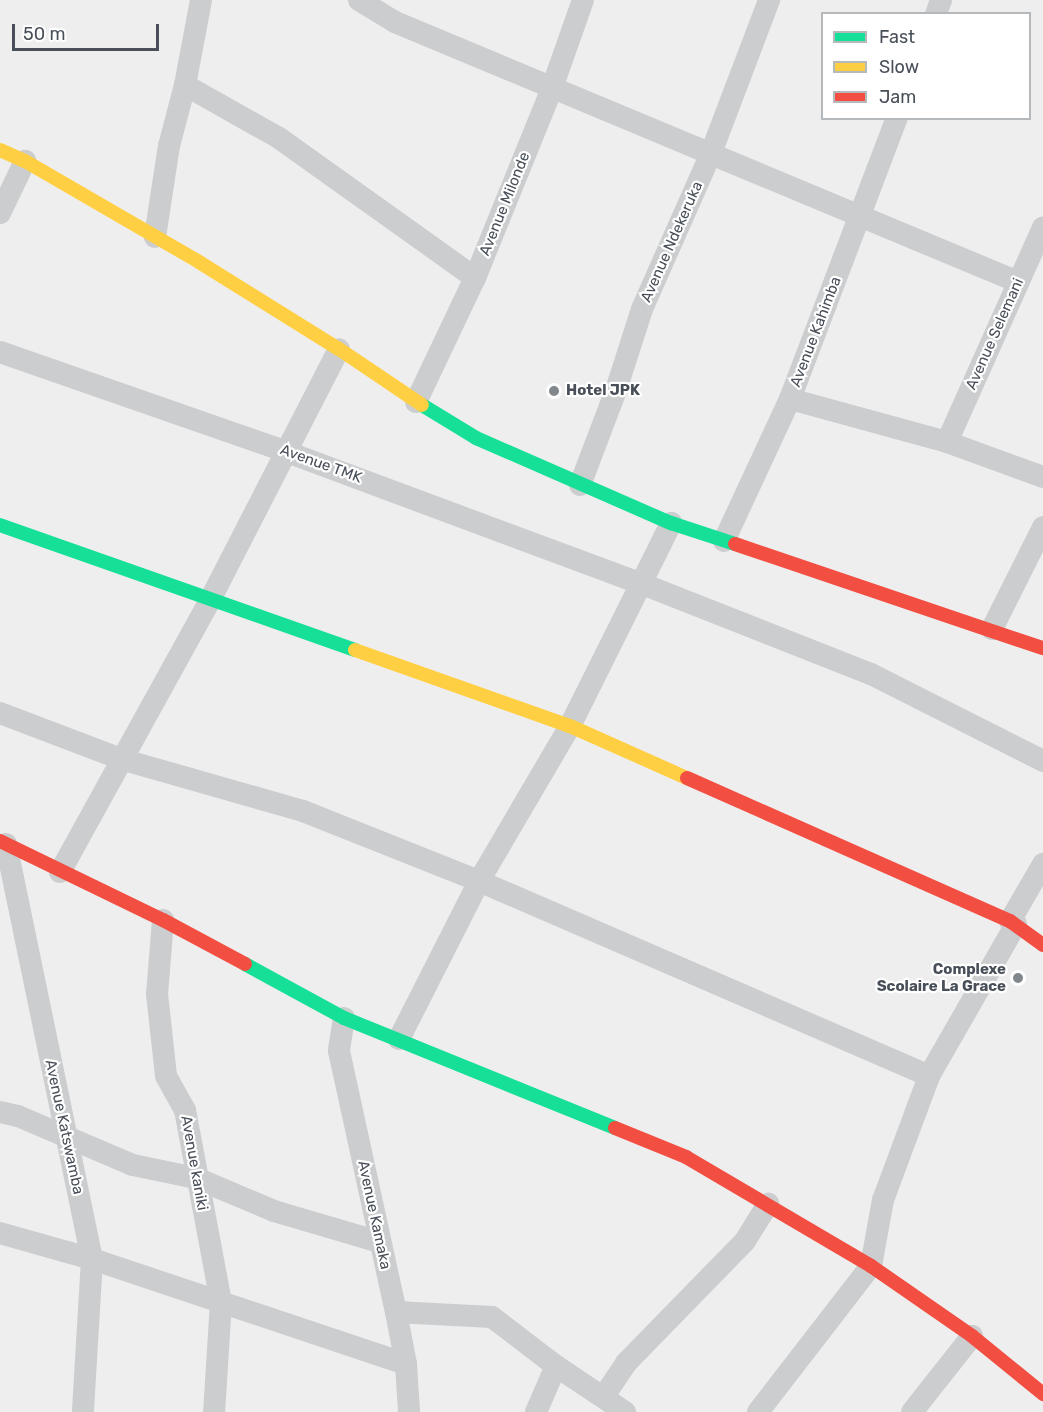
<!DOCTYPE html>
<style>
body{margin:0}
#map{position:relative;width:1043px;height:1412px;overflow:hidden;background:#efeeee;font-family:Rubik,sans-serif}
div>[style]{position:absolute}
.street>*{height:22px;margin:-11px;padding:0 11px;transform-origin:11px;border-radius:11px;background:#cbcdcf}
.fast>*{height:14px;margin:-7px;padding:0 7px;transform-origin:7px;border-radius:7px;background:#16e098}
.slow>*{height:14px;margin:-7px;padding:0 7px;transform-origin:7px;border-radius:7px;background:#ffcf43}
.jam>*{height:14px;margin:-7px;padding:0 7px;transform-origin:7px;border-radius:7px;background:#f24e42}
.dots>*{width:16px;height:16px;translate:-50% -50%;box-sizing:border-box;border:3px solid #fff;border-radius:50%}
span{translate:-50% -50%;white-space:nowrap;text-align:center;line-height:1.15;-webkit-text-stroke:4.5px #fff;paint-order:stroke}
.street-label{font-size:15px;color:#484f58}
.poi-label{font-size:15px;color:#484f58;font-weight:700}
.left{translate:0 -50%;text-align:left}
.right{translate:-100% -50%;text-align:right}
.legend{position:absolute;left:821px;top:12px;width:210px;height:108px;box-sizing:border-box;background:#fff;border:2px solid #b6b9bc;margin:0;padding:8px 10px;list-style:none;font-size:18px;color:#484f58}
.legend li{display:flex;align-items:center;gap:12px;height:30px}
.legend b{width:30px;border:2px solid #b6b9bc}
.scale{position:absolute;left:12px;top:24px;width:147px;height:27px;box-sizing:border-box;border:3px solid #484f58;border-top:0;padding-left:8px;font-size:18px;line-height:21px;white-space:nowrap;color:#484f58;-webkit-text-stroke:4px #fff;paint-order:stroke}
</style>
<div id="map">
<div class="street">
<i style="left:359px;top:0;width:42px;rotate:31.4deg"></i>
<i style="left:395px;top:22px;width:675px;rotate:22.65deg"></i>
<i style="left:936px;top:14px;width:15px;rotate:-70deg"></i>
<i style="left:185px;top:85px;width:108px;rotate:29.4deg"></i>
<i style="left:279px;top:138px;width:241px;rotate:35.5deg"></i>
<i style="left:0;top:213px;width:58px;rotate:-64.3deg"></i>
<i style="left:155px;top:237px;width:92px;rotate:-81.3deg"></i>
<i style="left:169px;top:146px;width:63px;rotate:-75.3deg"></i>
<i style="left:185px;top:85px;width:86px;rotate:-79.3deg"></i>
<i style="left:0;top:352px;width:304px;rotate:19.2deg"></i>
<i style="left:287px;top:452px;width:377px;rotate:20.4deg"></i>
<i style="left:640px;top:583px;width:248px;rotate:21.5deg"></i>
<i style="left:871px;top:674px;width:193px;rotate:26.8deg"></i>
<i style="left:790px;top:399px;width:163px;rotate:15.3deg"></i>
<i style="left:947px;top:442px;width:102px;rotate:20deg"></i>
<i style="left:416px;top:402px;width:137px;rotate:-64.6deg"></i>
<i style="left:475px;top:278px;width:205px;rotate:-67.9deg"></i>
<i style="left:552px;top:88px;width:93px;rotate:-70.6deg"></i>
<i style="left:947px;top:442px;width:235px;rotate:-65.9deg"></i>
<i style="left:580px;top:485px;width:102px;rotate:-69.2deg"></i>
<i style="left:616px;top:390px;width:85px;rotate:-72.2deg"></i>
<i style="left:642px;top:309px;width:171px;rotate:-66.1deg"></i>
<i style="left:711px;top:153px;width:164px;rotate:-69.2deg"></i>
<i style="left:724px;top:541px;width:157px;rotate:-65.1deg"></i>
<i style="left:790px;top:399px;width:301px;rotate:-69.2deg"></i>
<i style="left:992px;top:629px;width:114px;rotate:-63.4deg"></i>
<i style="left:0;top:713px;width:133px;rotate:20.8deg"></i>
<i style="left:124px;top:760px;width:186px;rotate:15.9deg"></i>
<i style="left:303px;top:811px;width:189px;rotate:21.7deg"></i>
<i style="left:479px;top:881px;width:490px;rotate:23.4deg"></i>
<i style="left:6px;top:844px;width:424px;rotate:78.3deg"></i>
<i style="left:92px;top:1259px;width:153px;rotate:93.4deg"></i>
<i style="left:60px;top:872px;width:311px;rotate:-61.1deg"></i>
<i style="left:210px;top:600px;width:282px;rotate:-62.8deg"></i>
<i style="left:163px;top:920px;width:74px;rotate:94.6deg"></i>
<i style="left:157px;top:994px;width:82px;rotate:83.7deg"></i>
<i style="left:166px;top:1076px;width:39px;rotate:61deg"></i>
<i style="left:185px;top:1110px;width:195px;rotate:79.4deg"></i>
<i style="left:221px;top:1302px;width:110px;rotate:93.6deg"></i>
<i style="left:1010px;top:921px;width:66px;rotate:-59.9deg"></i>
<i style="left:344px;top:1018px;width:33px;rotate:99deg"></i>
<i style="left:339px;top:1051px;width:267px;rotate:77.7deg"></i>
<i style="left:396px;top:1312px;width:53px;rotate:79.1deg"></i>
<i style="left:406px;top:1364px;width:48px;rotate:86.4deg"></i>
<i style="left:399px;top:1039px;width:177px;rotate:-63.1deg"></i>
<i style="left:479px;top:881px;width:180px;rotate:-59.6deg"></i>
<i style="left:570px;top:726px;width:227px;rotate:-63.5deg"></i>
<i style="left:0;top:1112px;width:18px;rotate:13deg"></i>
<i style="left:18px;top:1116px;width:125px;rotate:23.1deg"></i>
<i style="left:133px;top:1165px;width:64px;rotate:11.7deg"></i>
<i style="left:196px;top:1178px;width:85px;rotate:22.9deg"></i>
<i style="left:274px;top:1211px;width:109px;rotate:16.4deg"></i>
<i style="left:0;top:1233px;width:96px;rotate:15.8deg"></i>
<i style="left:92px;top:1259px;width:331px;rotate:18.5deg"></i>
<i style="left:396px;top:1312px;width:96px;rotate:3deg"></i>
<i style="left:492px;top:1317px;width:81px;rotate:37.4deg"></i>
<i style="left:556px;top:1366px;width:83px;rotate:33.7deg"></i>
<i style="left:604px;top:1396px;width:40px;rotate:-56deg"></i>
<i style="left:626px;top:1363px;width:170px;rotate:-45.7deg"></i>
<i style="left:745px;top:1241px;width:44px;rotate:-58.1deg"></i>
<i style="left:536px;top:1412px;width:50px;rotate:-66.5deg"></i>
<i style="left:758px;top:1412px;width:185px;rotate:-52.3deg"></i>
<i style="left:871px;top:1266px;width:67px;rotate:-79.7deg"></i>
<i style="left:883px;top:1200px;width:132px;rotate:-69.6deg"></i>
<i style="left:929px;top:1076px;width:175px;rotate:-60.2deg"></i>
<i style="left:912px;top:1412px;width:97px;rotate:-51.7deg"></i>
</div>
<div class="fast">
<i style="left:422px;top:405px;width:63px;rotate:31.4deg"></i>
<i style="left:476px;top:438px;width:213px;rotate:23.6deg"></i>
<i style="left:671px;top:523px;width:67px;rotate:18.2deg"></i>
<i style="left:0;top:525px;width:376px;rotate:19.4deg"></i>
<i style="left:245px;top:964px;width:113px;rotate:28.6deg"></i>
<i style="left:344px;top:1018px;width:292px;rotate:22.1deg"></i>
</div>
<div class="slow">
<i style="left:0;top:150px;width:27px;rotate:24deg"></i>
<i style="left:25px;top:161px;width:201px;rotate:30.1deg"></i>
<i style="left:199px;top:262px;width:165px;rotate:31.9deg"></i>
<i style="left:339px;top:349px;width:100px;rotate:34deg"></i>
<i style="left:355px;top:650px;width:228px;rotate:19.5deg"></i>
<i style="left:570px;top:726px;width:128px;rotate:24deg"></i>
</div>
<div class="jam">
<i style="left:735px;top:544px;width:325px;rotate:18.7deg"></i>
<i style="left:687px;top:778px;width:353px;rotate:23.9deg"></i>
<i style="left:1010px;top:921px;width:41px;rotate:36deg"></i>
<i style="left:0;top:841px;width:181px;rotate:25.9deg"></i>
<i style="left:163px;top:920px;width:93px;rotate:28.2deg"></i>
<i style="left:615px;top:1128px;width:77px;rotate:22.2deg"></i>
<i style="left:686px;top:1157px;width:215px;rotate:30.5deg"></i>
<i style="left:871px;top:1266px;width:123px;rotate:34.7deg"></i>
<i style="left:972px;top:1336px;width:92px;rotate:39.2deg"></i>
</div>
<div class="dots">
<i style="left:554px;top:391px;background:#82878c"></i>
<i style="left:1018px;top:978px;background:#82878c"></i>
</div>
<div class="street-label">
<span style="left:505px;top:204px;rotate:-68deg">Avenue Milonde</span>
<span style="left:672px;top:242px;rotate:-66deg">Avenue Ndekeruka</span>
<span style="left:816px;top:332px;rotate:-69deg">Avenue Kahimba</span>
<span style="left:995px;top:334px;rotate:-66deg">Avenue Selemani</span>
<span style="left:321px;top:464px;rotate:20deg">Avenue TMK</span>
<span style="left:64px;top:1127px;rotate:78deg">Avenue Katswamba</span>
<span style="left:194px;top:1163px;rotate:80deg">Avenue kaniki</span>
<span style="left:374px;top:1215px;rotate:78deg">Avenue Kamaka</span>
</div>
<div class="poi-label">
<span class="left" style="left:566px;top:391px">Hotel JPK</span>
<span class="right" style="left:1006px;top:978px">Complexe<br>Scolaire La Grace</span>
</div>
<ul class="legend">
<li><b style="height:8px;background:#16e098"></b>Fast</li>
<li><b style="height:8px;background:#ffcf43"></b>Slow</li>
<li><b style="height:8px;background:#f24e42"></b>Jam</li>
</ul>
<div class="scale">50 m</div>
</div>
